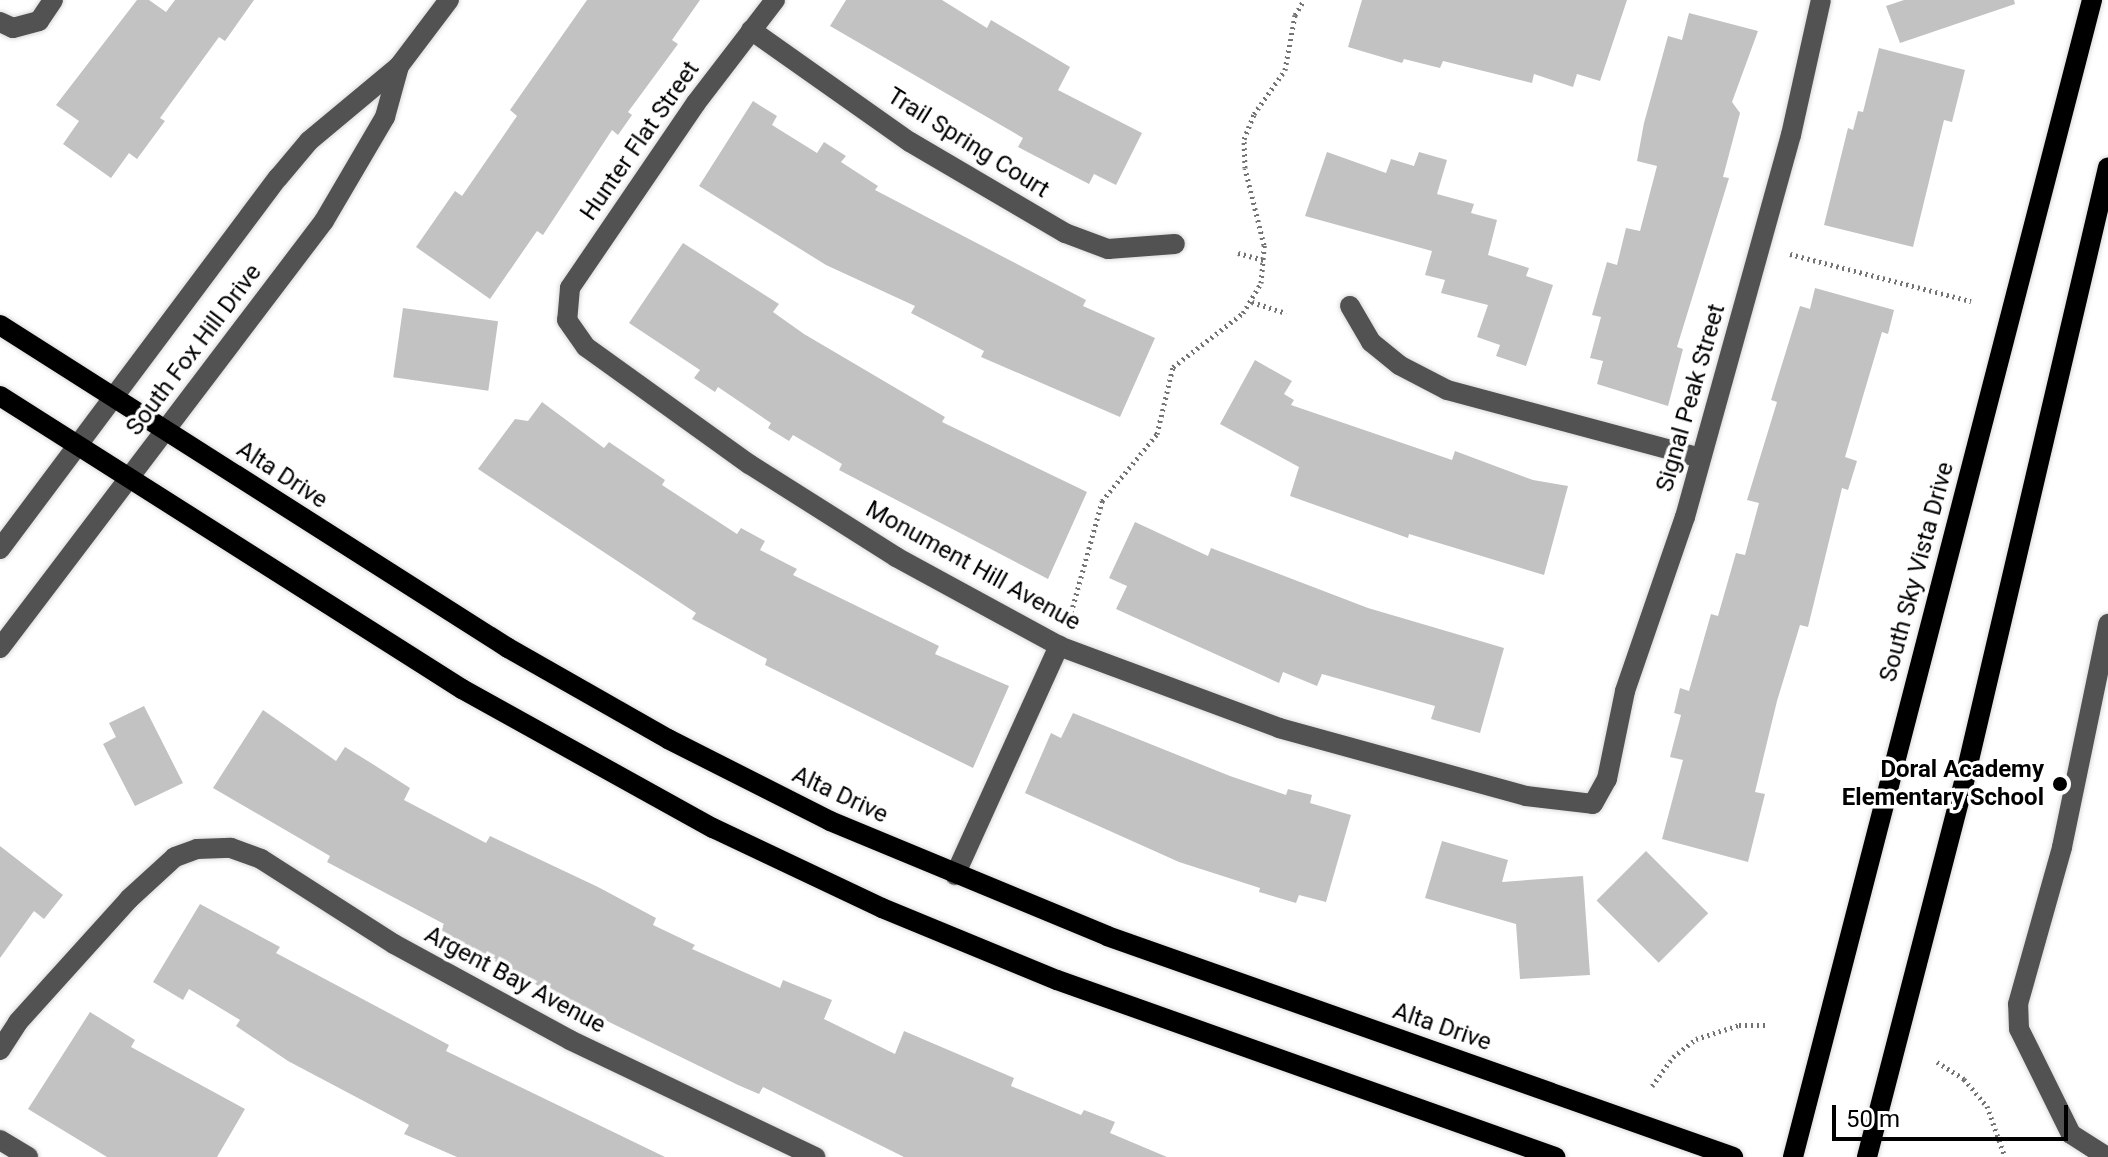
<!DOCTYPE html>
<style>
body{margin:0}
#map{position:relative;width:2108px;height:1157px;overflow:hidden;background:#fff;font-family:Roboto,sans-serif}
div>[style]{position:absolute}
.building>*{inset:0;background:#c2c2c2;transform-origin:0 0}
.path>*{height:5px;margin-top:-2.5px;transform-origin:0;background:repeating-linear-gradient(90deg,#747474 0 2px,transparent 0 6px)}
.roads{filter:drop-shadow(0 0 2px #dbdbdb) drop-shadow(0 0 2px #dbdbdb)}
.minor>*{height:20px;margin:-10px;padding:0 10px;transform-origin:10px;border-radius:10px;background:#525252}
.major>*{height:20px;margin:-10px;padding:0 10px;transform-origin:10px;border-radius:10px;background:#000}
.dots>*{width:22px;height:22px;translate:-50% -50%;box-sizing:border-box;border:4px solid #fff;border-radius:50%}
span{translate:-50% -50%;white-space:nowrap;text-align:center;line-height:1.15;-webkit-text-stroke:7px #fff;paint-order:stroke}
.street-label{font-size:24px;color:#000}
.poi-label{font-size:24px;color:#000;font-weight:700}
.right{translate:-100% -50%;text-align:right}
.scale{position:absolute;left:1832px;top:1105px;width:236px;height:36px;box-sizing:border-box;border:4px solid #000;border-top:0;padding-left:10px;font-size:24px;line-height:28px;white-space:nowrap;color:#000;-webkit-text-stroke:6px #fff;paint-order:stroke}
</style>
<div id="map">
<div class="building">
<i style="clip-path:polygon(137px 0,149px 0,166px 12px,175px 0,254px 0,225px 41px,219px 37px,160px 118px,165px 121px,137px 159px,129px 153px,111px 178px,63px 144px,79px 121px,56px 105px)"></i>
<i style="clip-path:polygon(587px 0,700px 0,672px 40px,678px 44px,628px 112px,632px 115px,618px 135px,612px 130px,543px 235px,537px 231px,490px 299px,416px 247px,455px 191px,462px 196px,517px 116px,510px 110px)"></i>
<i style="clip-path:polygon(846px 0,942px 0,987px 28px,991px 20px,1070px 67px,1058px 90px,1142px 133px,1116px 185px,1094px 174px,1089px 184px,1018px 147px,1023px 138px,830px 26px)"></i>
<i style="clip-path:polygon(1362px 0,1627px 0,1600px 81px,1577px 74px,1573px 87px,1534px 74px,1532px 83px,1443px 61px,1440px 68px,1404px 59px,1402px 63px,1348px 47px)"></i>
<i style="clip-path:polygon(1904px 0,2014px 0,2015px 4px,1900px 43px,1886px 6px)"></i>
<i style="clip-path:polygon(1689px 13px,1758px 31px,1732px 102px,1740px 113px,1723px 177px,1729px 178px,1677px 347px,1683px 349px,1668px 406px,1597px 384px,1603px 361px,1590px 358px,1601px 317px,1592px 315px,1607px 262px,1617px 265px,1626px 228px,1640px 231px,1657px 166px,1637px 161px,1644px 123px,1668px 36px,1682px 40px)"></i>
<i style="clip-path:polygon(1879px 48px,1965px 70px,1952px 122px,1944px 120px,1913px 247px,1824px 225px,1848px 128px,1853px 130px,1858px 111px,1863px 112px)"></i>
<i style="clip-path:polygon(753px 101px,777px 116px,772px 125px,817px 153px,824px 142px,846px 156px,841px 162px,878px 186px,875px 190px,1086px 300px,1083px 306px,1155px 338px,1120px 417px,981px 357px,984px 351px,911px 313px,915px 306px,826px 265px,699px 186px)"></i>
<i style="clip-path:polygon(1327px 152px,1386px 173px,1391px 159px,1414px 166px,1419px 152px,1447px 160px,1437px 194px,1474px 204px,1471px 213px,1497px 220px,1488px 255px,1529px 268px,1526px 276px,1553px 285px,1526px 366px,1496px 356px,1500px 345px,1477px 337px,1488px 305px,1441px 293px,1445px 280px,1425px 275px,1432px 251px,1305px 216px)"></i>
<i style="clip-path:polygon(683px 243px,779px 304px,773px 312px,804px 334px,945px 417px,942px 422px,1087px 492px,1048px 579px,839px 470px,842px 464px,793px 435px,789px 441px,768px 428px,771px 423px,718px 387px,715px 392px,694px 378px,700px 370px,629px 323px)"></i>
<i style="clip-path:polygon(1815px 288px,1894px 310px,1888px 334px,1882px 332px,1845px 457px,1857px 461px,1848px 490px,1842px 488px,1808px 627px,1800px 625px,1777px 701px,1755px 792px,1765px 794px,1748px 862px,1662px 839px,1683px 760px,1670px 757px,1681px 715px,1674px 713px,1680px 688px,1689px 691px,1711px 614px,1718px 616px,1736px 553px,1745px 555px,1759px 503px,1747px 500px,1777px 402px,1771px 400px,1800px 306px,1810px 309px)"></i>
<i style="left:403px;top:308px;width:96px;height:70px;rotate:8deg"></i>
<i style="clip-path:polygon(1255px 360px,1292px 381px,1284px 394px,1294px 400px,1291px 405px,1452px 460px,1455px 451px,1533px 480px,1568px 486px,1544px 575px,1409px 534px,1408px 538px,1290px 496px,1299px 467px,1220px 424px)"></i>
<i style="clip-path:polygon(542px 402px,604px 448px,609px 442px,665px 480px,662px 485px,737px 534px,741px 528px,765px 541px,760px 550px,797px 569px,793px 575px,939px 646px,935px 654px,1009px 686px,973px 768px,765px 665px,767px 659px,692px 619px,696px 613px,478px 469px,515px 419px,528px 421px)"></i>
<i style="clip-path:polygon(1135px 522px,1208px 556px,1211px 548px,1368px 608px,1504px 648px,1480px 733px,1431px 719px,1435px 706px,1322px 674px,1317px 686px,1283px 672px,1279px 683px,1116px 609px,1127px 586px,1109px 578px)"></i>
<i style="clip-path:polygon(144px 706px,183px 783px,135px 806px,103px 744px,116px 737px,109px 723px)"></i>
<i style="clip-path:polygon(263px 710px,336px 761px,345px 747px,371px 763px,410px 788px,404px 800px,486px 843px,490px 836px,598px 887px,656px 918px,653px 925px,695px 945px,692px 949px,780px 988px,783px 980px,832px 1000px,824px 1019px,895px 1054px,904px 1031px,1014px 1078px,1011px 1086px,1081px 1115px,1084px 1110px,1115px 1122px,1110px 1133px,1167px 1157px,904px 1157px,763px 1087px,759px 1094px,738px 1085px,558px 997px,440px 930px,444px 924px,327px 862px,330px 856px,213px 788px)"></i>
<i style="clip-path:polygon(1073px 713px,1230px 776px,1286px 795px,1288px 789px,1312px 795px,1310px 803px,1351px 815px,1326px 902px,1299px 895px,1296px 903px,1259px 892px,1260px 888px,1179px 862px,1025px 793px,1051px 733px,1061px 738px)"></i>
<i style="clip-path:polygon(1442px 841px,1508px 860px,1502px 882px,1583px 876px,1590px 975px,1520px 979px,1516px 924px,1425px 898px)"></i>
<i style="clip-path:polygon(0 846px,63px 895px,44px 919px,34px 911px,0 958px)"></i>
<i style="left:1646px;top:851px;width:88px;height:70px;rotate:45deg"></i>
<i style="clip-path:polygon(200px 904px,280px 947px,276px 953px,449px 1045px,446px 1051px,665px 1157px,457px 1157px,404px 1134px,409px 1125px,288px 1061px,236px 1026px,240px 1020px,189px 989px,183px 1000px,153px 982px)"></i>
<i style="clip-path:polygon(90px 1012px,135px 1040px,131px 1047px,245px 1109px,217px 1157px,107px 1157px,28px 1109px)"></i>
</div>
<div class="path">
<i style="left:1238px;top:253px;width:28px;rotate:15deg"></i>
<i style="left:1790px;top:254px;width:187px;rotate:14.6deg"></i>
<i style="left:1252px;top:302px;width:36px;rotate:18deg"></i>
<i style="left:1068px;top:624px;width:128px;rotate:-74.5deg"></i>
<i style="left:1102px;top:501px;width:87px;rotate:-50.6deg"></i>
<i style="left:1157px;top:434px;width:69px;rotate:-76.6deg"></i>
<i style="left:1173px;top:367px;width:88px;rotate:-37.6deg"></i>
<i style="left:1243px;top:313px;width:35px;rotate:-59deg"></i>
<i style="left:1261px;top:283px;width:38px;rotate:-85deg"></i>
<i style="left:1264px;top:245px;width:79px;rotate:-103.9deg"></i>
<i style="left:1245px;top:168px;width:29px;rotate:-92deg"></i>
<i style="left:1244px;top:139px;width:27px;rotate:-68deg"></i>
<i style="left:1254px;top:114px;width:54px;rotate:-54.8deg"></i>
<i style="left:1285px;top:70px;width:56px;rotate:-79.7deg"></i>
<i style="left:1295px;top:15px;width:17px;rotate:-59deg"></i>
<i style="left:1937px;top:1062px;width:32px;rotate:32deg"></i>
<i style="left:1964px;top:1079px;width:35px;rotate:50deg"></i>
<i style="left:1987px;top:1106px;width:54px;rotate:70.6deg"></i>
<i style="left:1652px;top:1086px;width:36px;rotate:-54deg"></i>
<i style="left:1673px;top:1057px;width:29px;rotate:-38deg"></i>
<i style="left:1696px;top:1039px;width:45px;rotate:-18deg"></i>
<i style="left:1739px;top:1025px;width:29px"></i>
</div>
<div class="roads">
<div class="minor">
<i style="left:775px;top:0;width:130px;rotate:127.5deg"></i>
<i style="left:696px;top:103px;width:224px;rotate:124.3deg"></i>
<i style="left:570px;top:288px;width:32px;rotate:95deg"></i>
<i style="left:567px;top:320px;width:33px;rotate:55deg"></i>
<i style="left:586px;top:347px;width:201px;rotate:35.7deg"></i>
<i style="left:749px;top:464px;width:174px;rotate:32.3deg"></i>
<i style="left:896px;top:557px;width:186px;rotate:28.6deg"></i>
<i style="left:1059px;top:646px;width:235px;rotate:20.4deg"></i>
<i style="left:1279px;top:728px;width:256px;rotate:15.4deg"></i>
<i style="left:1526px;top:796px;width:67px;rotate:6.8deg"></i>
<i style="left:1593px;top:804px;width:29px;rotate:-61deg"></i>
<i style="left:1607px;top:779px;width:90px;rotate:-78.4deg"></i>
<i style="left:1625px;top:691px;width:184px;rotate:-71deg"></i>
<i style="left:1685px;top:517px;width:396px;rotate:-74.5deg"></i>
<i style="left:1791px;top:135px;width:138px;rotate:-77.5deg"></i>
<i style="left:0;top:22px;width:14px;rotate:25deg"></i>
<i style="left:13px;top:28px;width:27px;rotate:-15deg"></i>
<i style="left:39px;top:21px;width:25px;rotate:-56deg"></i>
<i style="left:751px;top:30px;width:194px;rotate:35.2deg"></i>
<i style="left:910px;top:142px;width:180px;rotate:30.4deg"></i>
<i style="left:1065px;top:233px;width:46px;rotate:20.4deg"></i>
<i style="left:1108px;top:249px;width:67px;rotate:-4.3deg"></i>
<i style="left:1350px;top:306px;width:42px;rotate:59.7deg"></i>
<i style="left:1371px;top:342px;width:36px;rotate:39deg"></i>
<i style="left:1399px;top:365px;width:54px;rotate:27.5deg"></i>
<i style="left:1447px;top:390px;width:262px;rotate:15deg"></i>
<i style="left:0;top:549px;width:464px;rotate:-53.2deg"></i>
<i style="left:278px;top:178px;width:48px;rotate:-50deg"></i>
<i style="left:309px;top:141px;width:117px;rotate:-39.8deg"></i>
<i style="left:399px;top:66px;width:83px;rotate:-52.9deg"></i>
<i style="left:0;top:648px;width:536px;rotate:-52.81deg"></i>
<i style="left:324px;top:221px;width:121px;rotate:-59.6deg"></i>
<i style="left:385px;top:117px;width:53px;rotate:-74.6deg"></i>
<i style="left:955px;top:875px;width:252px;rotate:-65.6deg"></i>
<i style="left:0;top:1050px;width:33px;rotate:-57deg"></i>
<i style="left:18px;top:1022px;width:166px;rotate:-47.9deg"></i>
<i style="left:129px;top:899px;width:62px;rotate:-42.4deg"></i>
<i style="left:175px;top:857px;width:23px;rotate:-20deg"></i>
<i style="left:197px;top:849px;width:34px;rotate:-2deg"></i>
<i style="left:231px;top:848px;width:32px;rotate:20deg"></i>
<i style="left:261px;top:859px;width:158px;rotate:32.6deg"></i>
<i style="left:394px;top:944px;width:200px;rotate:28.6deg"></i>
<i style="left:570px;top:1040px;width:272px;rotate:25.5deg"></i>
<i style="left:0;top:1140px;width:33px;rotate:31deg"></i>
<i style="left:2107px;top:1157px;width:43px;rotate:-147.4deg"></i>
<i style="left:2071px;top:1134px;width:117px;rotate:-116.3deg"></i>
<i style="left:2019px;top:1029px;width:25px;rotate:-92deg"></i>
<i style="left:2018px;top:1004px;width:163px;rotate:-74.3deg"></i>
<i style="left:2062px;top:847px;width:228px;rotate:-78.3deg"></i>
</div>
<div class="major">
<i style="left:0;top:325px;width:602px;rotate:32.45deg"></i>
<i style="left:508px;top:648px;width:184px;rotate:29.6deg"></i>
<i style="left:668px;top:739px;width:182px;rotate:26.8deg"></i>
<i style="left:830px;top:821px;width:300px;rotate:22.5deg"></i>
<i style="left:1107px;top:936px;width:664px;rotate:19.44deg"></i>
<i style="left:0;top:396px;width:547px;rotate:32.38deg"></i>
<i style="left:462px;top:689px;width:287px;rotate:29deg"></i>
<i style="left:713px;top:828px;width:187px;rotate:25.3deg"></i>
<i style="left:882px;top:908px;width:189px;rotate:22.4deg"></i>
<i style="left:1057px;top:980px;width:529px;rotate:19.57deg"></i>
<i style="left:1793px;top:1157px;width:1195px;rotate:-75.51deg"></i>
<i style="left:1867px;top:1157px;width:397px;rotate:-75.5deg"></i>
<i style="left:1966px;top:773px;width:622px;rotate:-76.81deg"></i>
</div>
</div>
<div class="dots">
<i style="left:2060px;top:784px;background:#000"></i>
</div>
<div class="street-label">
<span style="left:640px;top:141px;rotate:-55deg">Hunter Flat Street</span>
<span style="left:968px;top:143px;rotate:32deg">Trail Spring Court</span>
<span style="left:194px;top:350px;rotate:-53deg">South Fox Hill Drive</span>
<span style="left:1691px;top:398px;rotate:-74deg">Signal Peak Street</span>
<span style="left:282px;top:475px;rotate:33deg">Alta Drive</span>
<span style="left:973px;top:566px;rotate:29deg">Monument Hill Avenue</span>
<span style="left:1917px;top:572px;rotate:-75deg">South Sky Vista Drive</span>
<span style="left:840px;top:795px;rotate:25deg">Alta Drive</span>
<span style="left:515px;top:980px;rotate:28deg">Argent Bay Avenue</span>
<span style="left:1442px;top:1027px;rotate:19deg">Alta Drive</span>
</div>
<div class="poi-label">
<span class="right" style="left:2044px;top:784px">Doral Academy<br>Elementary School</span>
</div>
<div class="scale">50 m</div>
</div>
